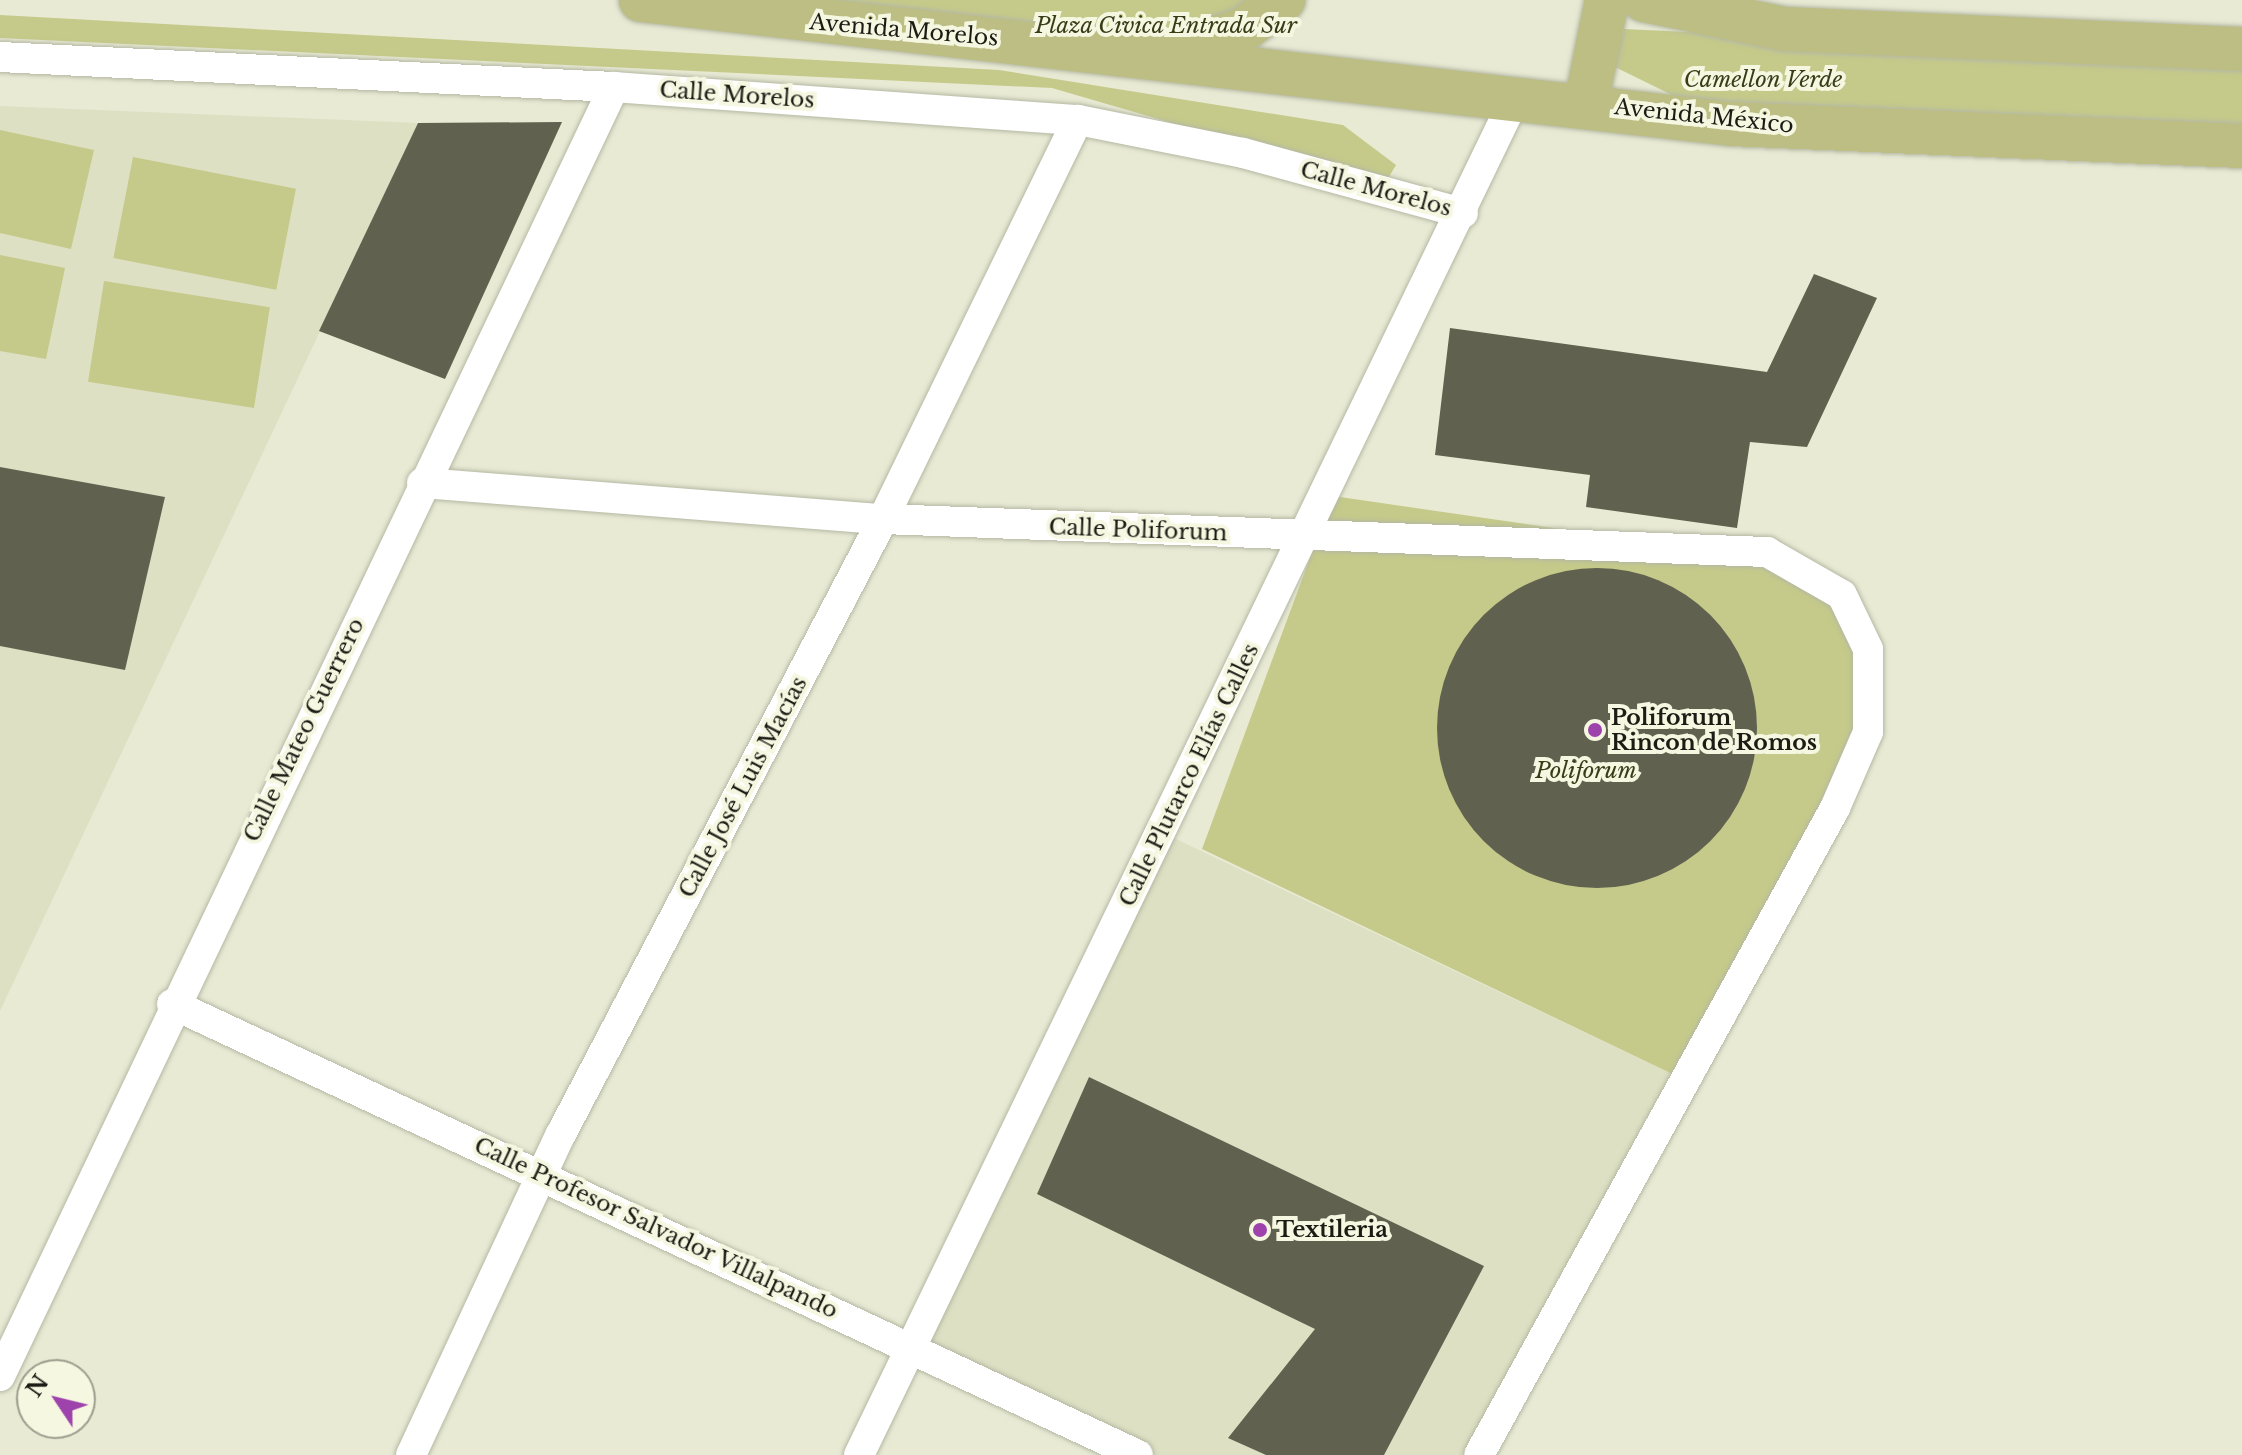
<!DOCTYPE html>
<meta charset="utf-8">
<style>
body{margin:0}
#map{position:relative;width:2242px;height:1455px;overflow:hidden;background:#e8ead4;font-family:"Libre Baskerville",serif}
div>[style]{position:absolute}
.built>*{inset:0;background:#dde0c3}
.green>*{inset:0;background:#c5ca8a;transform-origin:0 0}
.building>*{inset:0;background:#60624f}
.round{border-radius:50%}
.roads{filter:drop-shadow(0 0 2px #b5b8a3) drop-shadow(0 0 2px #b5b8a3)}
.minor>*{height:30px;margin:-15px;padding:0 15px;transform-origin:15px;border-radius:15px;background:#fff}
.primary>*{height:44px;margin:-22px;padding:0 22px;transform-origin:22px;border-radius:22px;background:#bcbe83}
.dots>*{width:22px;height:22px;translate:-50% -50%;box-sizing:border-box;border:4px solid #f5f7e1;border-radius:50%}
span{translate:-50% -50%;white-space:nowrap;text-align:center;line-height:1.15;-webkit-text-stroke:8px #f5f7e1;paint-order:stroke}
.park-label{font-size:22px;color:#3a3c18;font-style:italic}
.street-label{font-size:22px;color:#1c1c15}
.poi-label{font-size:22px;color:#1c1c15;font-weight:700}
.left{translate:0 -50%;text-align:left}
.north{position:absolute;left:16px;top:1359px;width:80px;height:80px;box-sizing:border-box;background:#f5f7e1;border:2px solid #9e9f8f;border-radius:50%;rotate:305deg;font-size:22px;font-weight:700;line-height:32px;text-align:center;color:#1c1c15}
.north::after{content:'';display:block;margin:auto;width:28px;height:36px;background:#9e42ac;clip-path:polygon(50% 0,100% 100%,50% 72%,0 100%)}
</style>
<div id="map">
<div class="built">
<i style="clip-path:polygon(0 106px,418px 123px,0 1011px)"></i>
<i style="clip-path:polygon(1161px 832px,1685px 1080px,1479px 1455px,1138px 1455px,910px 1347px)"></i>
</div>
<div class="green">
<i style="clip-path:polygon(641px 0,1283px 0,1168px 55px)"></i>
<i style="clip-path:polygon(0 15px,999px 70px,1343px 125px,1396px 165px,1384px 185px,1052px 88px,0 38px)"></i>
<i style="clip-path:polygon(1624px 29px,2242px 58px,2242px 146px,1731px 124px,1613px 66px)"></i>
<i style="clip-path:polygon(0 130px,94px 150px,71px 249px,0 233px)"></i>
<i style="left:133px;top:157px;width:166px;height:103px;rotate:11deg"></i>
<i style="clip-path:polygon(0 255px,65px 268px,46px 359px,0 351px)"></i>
<i style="left:104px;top:281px;width:168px;height:102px;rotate:9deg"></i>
<i style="clip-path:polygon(1333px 496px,1794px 563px,1842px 595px,1868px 732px,1685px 1080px,1202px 849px)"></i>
</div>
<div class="building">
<i style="clip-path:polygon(562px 122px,445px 379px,319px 331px,418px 123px)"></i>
<i style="clip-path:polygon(1814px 274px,1877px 298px,1807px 447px,1750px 442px,1737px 528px,1586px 507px,1590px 475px,1435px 455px,1450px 328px,1767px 372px)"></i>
<i style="clip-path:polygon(0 467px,165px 497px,125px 670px,0 646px)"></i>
<i class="round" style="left:1437px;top:568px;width:320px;height:320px"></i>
<i style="clip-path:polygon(1089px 1077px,1484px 1266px,1384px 1455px,1266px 1455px,1228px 1438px,1315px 1329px,1037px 1194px)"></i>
</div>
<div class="roads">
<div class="minor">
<i style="left:0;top:57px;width:615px;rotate:2.8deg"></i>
<i style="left:614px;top:87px;width:465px;rotate:4.1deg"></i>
<i style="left:1078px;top:120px;width:168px;rotate:11.3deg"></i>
<i style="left:1243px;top:153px;width:228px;rotate:15.3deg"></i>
<i style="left:422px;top:483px;width:462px;rotate:4.5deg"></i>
<i style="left:883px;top:519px;width:885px;rotate:2.14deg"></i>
<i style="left:1767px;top:552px;width:86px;rotate:29.8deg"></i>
<i style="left:1842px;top:595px;width:60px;rotate:64.3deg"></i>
<i style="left:1868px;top:649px;width:83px;rotate:90deg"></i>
<i style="left:1868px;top:732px;width:83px;rotate:113.5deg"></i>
<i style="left:1835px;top:808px;width:738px;rotate:118.82deg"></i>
<i style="left:172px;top:1004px;width:1066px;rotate:25.03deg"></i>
<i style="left:0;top:1376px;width:1428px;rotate:-64.53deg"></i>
<i style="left:411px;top:1455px;width:354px;rotate:-65deg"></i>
<i style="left:561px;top:1134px;width:694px;rotate:-62.36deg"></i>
<i style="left:883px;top:519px;width:444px;rotate:-64deg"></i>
<i style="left:859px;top:1455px;width:1512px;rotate:-64.2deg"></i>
</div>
<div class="primary">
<i style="left:641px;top:0;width:1097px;rotate:6.49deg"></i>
<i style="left:1731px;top:124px;width:511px;rotate:2.47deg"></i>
<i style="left:1644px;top:0;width:144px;rotate:11.6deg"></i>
<i style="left:1785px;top:29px;width:457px;rotate:2.5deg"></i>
<i style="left:1182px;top:50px;width:65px;rotate:-18.7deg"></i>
<i style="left:1244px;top:29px;width:49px;rotate:-36.6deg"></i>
<i style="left:1586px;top:104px;width:106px;rotate:-78.6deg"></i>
</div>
</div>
<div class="dots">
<i style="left:1595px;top:730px;background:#9e42ac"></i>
<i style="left:1260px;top:1230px;background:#9e42ac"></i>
</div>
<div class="park-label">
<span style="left:1166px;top:26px">Plaza Civica Entrada Sur</span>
<span style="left:1763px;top:80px">Camellon Verde</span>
<span style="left:1586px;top:771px">Poliforum</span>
</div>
<div class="street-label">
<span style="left:904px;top:30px;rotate:5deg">Avenida Morelos</span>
<span style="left:737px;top:95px;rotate:4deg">Calle Morelos</span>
<span style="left:1704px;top:116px;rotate:6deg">Avenida México</span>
<span style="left:1376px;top:189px;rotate:15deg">Calle Morelos</span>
<span style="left:1138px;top:530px;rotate:2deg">Calle Poliforum</span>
<span style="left:304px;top:730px;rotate:-64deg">Calle Mateo Guerrero</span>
<span style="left:1189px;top:775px;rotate:-64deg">Calle Plutarco Elías Calles</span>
<span style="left:743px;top:787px;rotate:-62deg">Calle José Luis Macías</span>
<span style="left:656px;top:1228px;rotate:25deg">Calle Profesor Salvador Villalpando</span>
</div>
<div class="poi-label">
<span class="left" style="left:1611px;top:730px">Poliforum<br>Rincon de Romos</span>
<span class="left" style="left:1276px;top:1230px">Textileria</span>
</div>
<div class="north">N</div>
</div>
